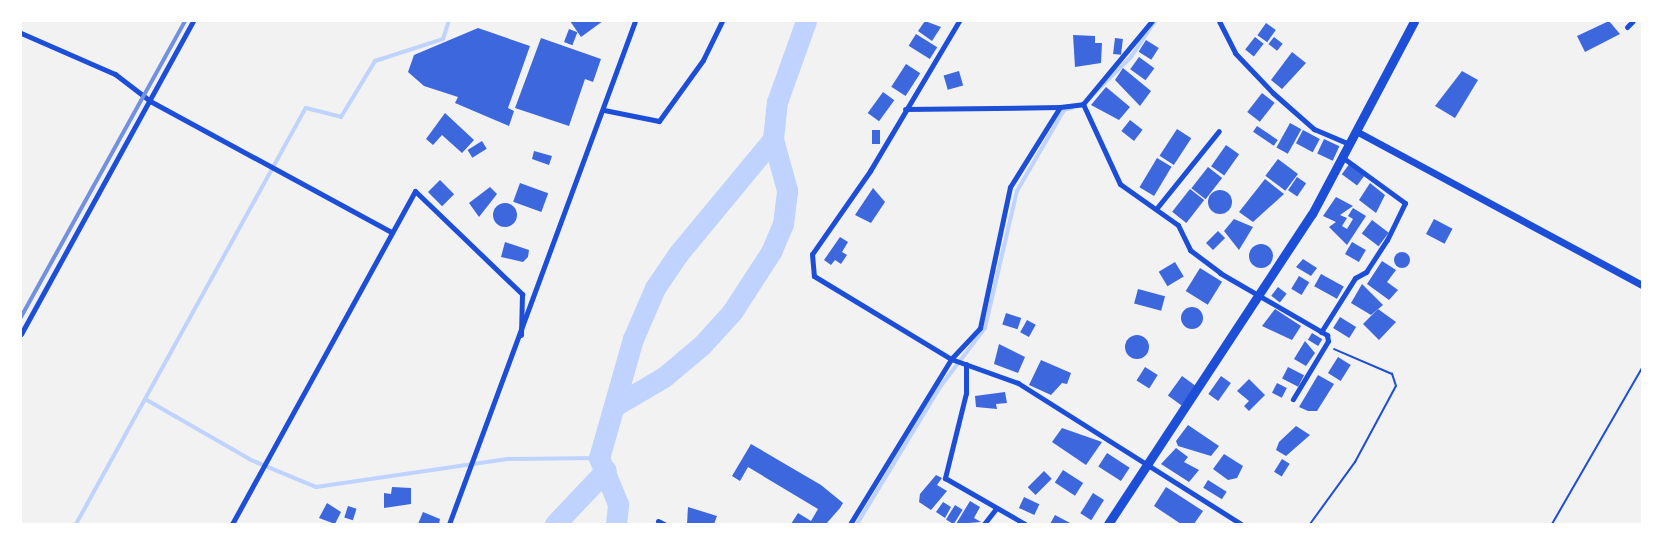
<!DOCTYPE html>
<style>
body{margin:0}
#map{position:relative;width:1663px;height:545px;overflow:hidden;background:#f2f2f2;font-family:Lato,sans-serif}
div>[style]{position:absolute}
.stream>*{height:4px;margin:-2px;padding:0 2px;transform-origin:2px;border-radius:2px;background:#bfd3fe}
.river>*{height:21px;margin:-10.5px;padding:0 10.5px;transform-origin:10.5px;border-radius:10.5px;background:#bfd3fe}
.building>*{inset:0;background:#3d67dc;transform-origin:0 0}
.round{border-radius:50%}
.path>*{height:2px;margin:-1px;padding:0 1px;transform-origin:1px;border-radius:1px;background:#1d4ed8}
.minor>*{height:5px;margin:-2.5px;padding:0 2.5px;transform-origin:2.5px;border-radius:2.5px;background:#1d4ed8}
.tertiary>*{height:7px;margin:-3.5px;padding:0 3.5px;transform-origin:3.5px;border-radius:3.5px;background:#1d4ed8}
.trunk>*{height:9px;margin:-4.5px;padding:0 4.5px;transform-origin:4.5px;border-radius:4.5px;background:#1d4ed8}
.rail>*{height:4px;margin:-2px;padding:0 2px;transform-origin:2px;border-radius:2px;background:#7290e2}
span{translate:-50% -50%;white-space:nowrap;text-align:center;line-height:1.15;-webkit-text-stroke:6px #fff;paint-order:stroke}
.frame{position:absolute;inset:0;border:22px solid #fff;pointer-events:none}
</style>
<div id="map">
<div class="stream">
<i style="left:1082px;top:105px;width:69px;rotate:-44.4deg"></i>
<i style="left:1131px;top:57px;width:43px;rotate:-56.3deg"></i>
<i style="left:145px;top:399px;width:122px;rotate:29.9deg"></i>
<i style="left:251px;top:460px;width:70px;rotate:22.6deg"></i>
<i style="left:316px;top:487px;width:195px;rotate:-8.3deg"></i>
<i style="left:509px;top:459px;width:90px;rotate:-0.6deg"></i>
<i style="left:76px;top:524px;width:475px;rotate:-61.1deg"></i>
<i style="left:306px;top:108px;width:36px;rotate:14deg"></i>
<i style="left:341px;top:117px;width:66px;rotate:-58.7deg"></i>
<i style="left:375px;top:61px;width:71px;rotate:-17.9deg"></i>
<i style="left:443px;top:39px;width:19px;rotate:-72deg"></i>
<i style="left:857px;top:524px;width:160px;rotate:-58.8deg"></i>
<i style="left:940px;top:387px;width:74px;rotate:-52.7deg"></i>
<i style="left:985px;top:328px;width:141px;rotate:-76.9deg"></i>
<i style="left:1017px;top:191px;width:94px;rotate:-59.9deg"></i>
<i style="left:1064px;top:110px;width:8px;rotate:-14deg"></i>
</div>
<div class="river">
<i style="left:618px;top:404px;width:53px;rotate:-30.4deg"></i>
<i style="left:664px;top:377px;width:50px;rotate:-40.1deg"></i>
<i style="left:702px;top:345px;width:45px;rotate:-47.7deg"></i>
<i style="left:732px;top:312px;width:72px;rotate:-57deg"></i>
<i style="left:771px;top:252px;width:30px;rotate:-67deg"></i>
<i style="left:783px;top:224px;width:34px;rotate:-83deg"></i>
<i style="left:787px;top:190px;width:53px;rotate:-105.4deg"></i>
<i style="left:773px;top:139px;width:37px;rotate:-84deg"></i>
<i style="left:777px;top:102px;width:86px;rotate:-70.3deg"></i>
<i style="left:555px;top:524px;width:74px;rotate:-46.6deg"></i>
<i style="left:616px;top:524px;width:20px;rotate:-84deg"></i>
<i style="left:618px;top:504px;width:50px;rotate:-112.4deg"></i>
<i style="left:599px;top:458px;width:124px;rotate:-74.1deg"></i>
<i style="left:633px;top:339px;width:56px;rotate:-66.7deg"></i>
<i style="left:655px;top:288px;width:41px;rotate:-55.9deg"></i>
<i style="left:678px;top:254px;width:149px;rotate:-50.4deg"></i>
</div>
<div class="building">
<i style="clip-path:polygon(570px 21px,603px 21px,581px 37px)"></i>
<i style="clip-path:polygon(925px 21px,941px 27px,932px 41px,918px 31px)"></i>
<i style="clip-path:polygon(1609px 21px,1620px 34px,1585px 52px,1577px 36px)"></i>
<i style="left:1266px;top:23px;width:12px;height:15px;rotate:35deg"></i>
<i style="clip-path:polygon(478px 28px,530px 46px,508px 108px,514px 111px,509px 126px,455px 103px,458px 97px,424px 86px,408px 72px,414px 55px)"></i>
<i style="left:569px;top:29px;width:9px;height:14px;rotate:21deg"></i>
<i style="left:916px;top:34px;width:25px;height:14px;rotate:32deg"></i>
<i style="clip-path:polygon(1073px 35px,1095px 36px,1095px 43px,1102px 43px,1101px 63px,1075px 67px)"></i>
<i style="left:1255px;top:37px;width:11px;height:16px;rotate:38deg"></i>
<i style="left:1274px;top:37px;width:11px;height:9px;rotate:38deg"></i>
<i style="clip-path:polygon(541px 38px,601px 59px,593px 82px,585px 79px,569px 126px,515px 108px)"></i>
<i style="left:1115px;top:38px;width:8px;height:16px;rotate:7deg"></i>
<i style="left:1146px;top:40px;width:15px;height:14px;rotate:32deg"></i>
<i style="clip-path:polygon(1292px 52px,1306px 63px,1282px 89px,1271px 80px)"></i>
<i style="left:1139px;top:57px;width:19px;height:15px;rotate:36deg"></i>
<i style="left:906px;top:64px;width:17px;height:27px;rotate:33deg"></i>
<i style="clip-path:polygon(1123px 68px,1151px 91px,1140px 106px,1115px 80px)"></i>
<i style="left:959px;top:71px;width:15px;height:16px;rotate:74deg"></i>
<i style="clip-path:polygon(1462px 71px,1478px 80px,1455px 118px,1435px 106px)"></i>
<i style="clip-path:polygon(1106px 87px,1130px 107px,1119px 120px,1091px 105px)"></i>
<i style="left:883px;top:92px;width:14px;height:26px;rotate:36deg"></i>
<i style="left:1262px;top:93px;width:16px;height:24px;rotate:38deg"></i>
<i style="clip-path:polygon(445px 113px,474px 140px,462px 153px,442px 135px,433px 145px,426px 139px)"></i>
<i style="left:1130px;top:120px;width:16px;height:14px;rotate:38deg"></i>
<i style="left:1290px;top:123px;width:13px;height:28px;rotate:29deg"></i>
<i style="left:1257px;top:126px;width:25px;height:7px;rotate:34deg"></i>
<i style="left:1177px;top:129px;width:17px;height:32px;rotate:33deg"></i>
<i style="left:872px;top:130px;width:8px;height:14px"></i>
<i style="left:1303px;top:130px;width:19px;height:15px;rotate:28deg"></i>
<i style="left:1324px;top:139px;width:17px;height:16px;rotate:25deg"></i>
<i style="left:482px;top:141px;width:9px;height:17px;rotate:58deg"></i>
<i style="left:1226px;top:145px;width:16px;height:26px;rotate:35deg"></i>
<i style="clip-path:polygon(534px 151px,552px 156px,549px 165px,532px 159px)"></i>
<i style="left:1157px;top:158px;width:17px;height:34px;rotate:31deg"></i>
<i style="left:1278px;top:159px;width:25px;height:21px;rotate:37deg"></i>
<i style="left:1350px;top:163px;width:19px;height:14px;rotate:36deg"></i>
<i style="left:1208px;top:167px;width:18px;height:27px;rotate:38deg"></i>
<i style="left:1297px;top:177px;width:11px;height:16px;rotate:34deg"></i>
<i style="clip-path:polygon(1265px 179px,1284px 194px,1253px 222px,1239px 212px)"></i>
<i style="left:440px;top:180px;width:20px;height:17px;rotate:45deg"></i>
<i style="left:520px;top:183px;width:30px;height:20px;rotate:20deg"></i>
<i style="clip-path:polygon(1370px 183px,1385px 195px,1376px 213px,1359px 200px)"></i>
<i style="clip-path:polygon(490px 187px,497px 194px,479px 217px,469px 203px)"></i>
<i style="clip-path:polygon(873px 188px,885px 202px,871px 223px,855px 215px)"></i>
<i style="left:1190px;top:189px;width:18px;height:29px;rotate:38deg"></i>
<i class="round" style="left:1208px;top:190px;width:24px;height:24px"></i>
<i style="clip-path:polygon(1336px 197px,1353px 206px,1340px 215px,1347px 218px,1342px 226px,1347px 229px,1353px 219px,1348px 216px,1353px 208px,1366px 216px,1347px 245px,1329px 227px,1336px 222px,1323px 216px)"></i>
<i class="round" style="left:493px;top:203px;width:24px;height:24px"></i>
<i style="clip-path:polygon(1234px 219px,1253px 227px,1239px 250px,1224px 231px)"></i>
<i style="left:1434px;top:219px;width:21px;height:17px;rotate:28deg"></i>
<i style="left:1372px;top:220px;width:21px;height:17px;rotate:37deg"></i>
<i style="left:1218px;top:231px;width:10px;height:17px;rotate:45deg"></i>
<i style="clip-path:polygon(840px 237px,848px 242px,842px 252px,847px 255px,841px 264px,835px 260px,831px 265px,824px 260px)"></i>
<i style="clip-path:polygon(505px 242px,529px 250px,528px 257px,523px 262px,501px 257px)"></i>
<i style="left:1352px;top:242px;width:16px;height:14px;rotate:30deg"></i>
<i class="round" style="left:1249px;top:244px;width:24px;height:24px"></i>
<i class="round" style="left:1394px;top:252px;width:16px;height:16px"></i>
<i style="clip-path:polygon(1303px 259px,1317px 268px,1311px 276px,1296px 267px)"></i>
<i style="clip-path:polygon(1382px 261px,1396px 270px,1387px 282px,1398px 290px,1389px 300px,1367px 284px)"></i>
<i style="left:1175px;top:262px;width:17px;height:19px;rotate:59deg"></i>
<i style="left:1200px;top:268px;width:26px;height:27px;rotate:32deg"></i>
<i style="left:1321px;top:274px;width:26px;height:14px;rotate:29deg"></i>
<i style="left:1299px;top:276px;width:12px;height:15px;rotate:31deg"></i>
<i style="clip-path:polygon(1362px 284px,1383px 305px,1371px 315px,1351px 303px)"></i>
<i style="left:1278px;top:287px;width:11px;height:11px;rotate:38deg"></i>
<i style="left:1138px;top:289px;width:28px;height:15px;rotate:15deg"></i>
<i class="round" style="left:1181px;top:307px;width:22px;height:22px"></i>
<i style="clip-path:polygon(1275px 309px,1301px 326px,1292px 340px,1262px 326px)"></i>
<i style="clip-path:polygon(1378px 309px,1396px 322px,1379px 340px,1363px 324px)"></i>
<i style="left:1006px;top:313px;width:16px;height:12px;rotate:18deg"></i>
<i style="left:1340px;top:317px;width:19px;height:13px;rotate:32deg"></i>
<i style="left:1027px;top:320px;width:10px;height:14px;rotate:29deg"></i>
<i style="left:1312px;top:333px;width:12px;height:8px;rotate:31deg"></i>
<i class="round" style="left:1125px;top:335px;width:24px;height:24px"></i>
<i style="clip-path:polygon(1305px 341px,1315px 353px,1306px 366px,1294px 359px)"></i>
<i style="clip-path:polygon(999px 344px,1025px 357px,1018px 373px,994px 364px)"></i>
<i style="left:1338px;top:357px;width:15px;height:19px;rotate:32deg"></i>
<i style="clip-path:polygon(1041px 360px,1071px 373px,1067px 384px,1062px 383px,1051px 395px,1029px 385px)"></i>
<i style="left:1145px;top:367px;width:15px;height:16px;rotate:32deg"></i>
<i style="left:1288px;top:367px;width:18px;height:13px;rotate:27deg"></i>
<i style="clip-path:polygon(1318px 375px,1334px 384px,1317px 411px,1308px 411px,1299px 407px)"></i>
<i style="left:1182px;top:376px;width:17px;height:24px;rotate:36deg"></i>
<i style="left:1221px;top:376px;width:12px;height:22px;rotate:35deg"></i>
<i style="clip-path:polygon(1249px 379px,1265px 395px,1249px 411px,1244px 406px,1249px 401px,1237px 391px)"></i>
<i style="left:1277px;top:383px;width:11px;height:11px;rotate:27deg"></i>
<i style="clip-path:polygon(1005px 392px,1007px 403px,996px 404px,997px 409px,976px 407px,975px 396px)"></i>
<i style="clip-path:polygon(1188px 425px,1219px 446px,1211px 456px,1178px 446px,1176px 441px)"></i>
<i style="clip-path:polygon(1296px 426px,1310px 435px,1286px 456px,1276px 450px,1279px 442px)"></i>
<i style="clip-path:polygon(1062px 428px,1102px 442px,1086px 465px,1052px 442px)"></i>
<i style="clip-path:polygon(751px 444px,821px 485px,843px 503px,840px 508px,826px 524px,791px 524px,798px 513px,811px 521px,818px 509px,748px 467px,740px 481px,732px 476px)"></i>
<i style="clip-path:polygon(1176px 448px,1188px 457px,1184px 462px,1199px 470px,1189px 482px,1161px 464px)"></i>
<i style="left:1107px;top:453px;width:27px;height:16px;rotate:33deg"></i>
<i style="clip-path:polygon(1224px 454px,1243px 466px,1237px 478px,1228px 480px,1213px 469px)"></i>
<i style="left:1282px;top:459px;width:9px;height:15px;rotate:32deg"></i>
<i style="left:1063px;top:470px;width:24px;height:15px;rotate:33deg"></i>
<i style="left:1044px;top:471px;width:11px;height:23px;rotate:45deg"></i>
<i style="clip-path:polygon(936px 475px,942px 478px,937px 485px,947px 491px,931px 510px,919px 502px,920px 494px)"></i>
<i style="left:1208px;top:480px;width:22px;height:9px;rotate:32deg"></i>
<i style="clip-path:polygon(392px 487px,411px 488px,411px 504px,384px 508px,384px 493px,391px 494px)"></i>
<i style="clip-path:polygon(1166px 487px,1203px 511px,1194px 524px,1181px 524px,1154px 506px)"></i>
<i style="left:1093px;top:493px;width:13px;height:24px;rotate:32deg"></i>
<i style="left:1024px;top:497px;width:17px;height:12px;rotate:25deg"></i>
<i style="clip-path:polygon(970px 501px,980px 507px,974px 518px,981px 522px,956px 524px)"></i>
<i style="clip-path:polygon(943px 502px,951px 507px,945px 518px,936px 512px)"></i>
<i style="clip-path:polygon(327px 503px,341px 512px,335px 524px,319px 518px)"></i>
<i style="left:955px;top:505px;width:9px;height:17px;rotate:32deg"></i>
<i style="left:348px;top:506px;width:9px;height:12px;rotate:18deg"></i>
<i style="clip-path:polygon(688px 507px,717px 516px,714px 524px,687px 524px)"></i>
<i style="clip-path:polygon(423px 512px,440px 519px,439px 524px,418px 524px)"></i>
<i style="clip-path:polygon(1055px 515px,1072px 524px,1050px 524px)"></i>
</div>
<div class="path">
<i style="left:1310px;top:524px;width:77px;rotate:-54deg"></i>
<i style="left:1355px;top:462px;width:86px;rotate:-61.7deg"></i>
<i style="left:1396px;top:386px;width:13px;rotate:-108deg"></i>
<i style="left:1392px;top:374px;width:63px;rotate:-156.7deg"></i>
<i style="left:1552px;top:524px;width:180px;rotate:-60deg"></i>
</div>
<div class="minor">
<i style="left:959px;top:21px;width:174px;rotate:120.7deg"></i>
<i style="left:870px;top:171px;width:101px;rotate:124.9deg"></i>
<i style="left:812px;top:254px;width:22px;rotate:85deg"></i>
<i style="left:814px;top:276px;width:160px;rotate:31.2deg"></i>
<i style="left:951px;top:359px;width:71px;rotate:19.7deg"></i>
<i style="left:1018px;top:383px;width:264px;rotate:32.3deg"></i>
<i style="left:1219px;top:21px;width:36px;rotate:63deg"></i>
<i style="left:1235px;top:53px;width:55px;rotate:46.5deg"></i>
<i style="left:1273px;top:93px;width:55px;rotate:41.3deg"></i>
<i style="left:1314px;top:129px;width:38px;rotate:23deg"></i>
<i style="left:1627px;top:27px;width:8px;rotate:-45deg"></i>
<i style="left:21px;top:33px;width:103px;rotate:23.6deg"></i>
<i style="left:115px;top:74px;width:44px;rotate:37.6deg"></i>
<i style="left:150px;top:101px;width:274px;rotate:28.5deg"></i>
<i style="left:1083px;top:104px;width:88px;rotate:65.2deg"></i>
<i style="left:1120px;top:184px;width:71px;rotate:35.3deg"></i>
<i style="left:1178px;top:225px;width:28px;rotate:64deg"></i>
<i style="left:1190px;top:250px;width:38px;rotate:37deg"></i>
<i style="left:1220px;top:273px;width:124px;rotate:30.1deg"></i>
<i style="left:1327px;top:335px;width:6px;rotate:81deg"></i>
<i style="left:1328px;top:341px;width:68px;rotate:121.1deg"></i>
<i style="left:905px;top:109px;width:155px;rotate:-0.7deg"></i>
<i style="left:604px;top:110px;width:56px;rotate:11.3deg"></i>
<i style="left:659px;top:121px;width:75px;rotate:-54.2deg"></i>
<i style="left:703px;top:60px;width:43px;rotate:-64deg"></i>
<i style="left:1156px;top:209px;width:100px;rotate:-51.1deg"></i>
<i style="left:1321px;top:332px;width:64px;rotate:-57.8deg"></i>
<i style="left:1355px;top:278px;width:13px;rotate:-29deg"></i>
<i style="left:1366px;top:272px;width:38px;rotate:-57deg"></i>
<i style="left:1387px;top:240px;width:41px;rotate:-64.1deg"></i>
<i style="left:1405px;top:203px;width:78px;rotate:-143.9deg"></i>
<i style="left:21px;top:334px;width:357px;rotate:-61.2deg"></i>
<i style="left:966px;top:364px;width:29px;rotate:90deg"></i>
<i style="left:966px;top:393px;width:88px;rotate:103.9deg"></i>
<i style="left:945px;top:478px;width:92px;rotate:29.9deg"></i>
<i style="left:658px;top:521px;width:7px;rotate:27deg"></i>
<i style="left:232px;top:524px;width:380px;rotate:-61.2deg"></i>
<i style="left:415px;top:191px;width:149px;rotate:43.9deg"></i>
<i style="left:522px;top:294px;width:41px;rotate:91.4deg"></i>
<i style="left:449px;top:524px;width:536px;rotate:-69.71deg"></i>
<i style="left:850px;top:524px;width:193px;rotate:-58.5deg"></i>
<i style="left:951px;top:359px;width:42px;rotate:-46.9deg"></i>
<i style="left:980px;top:328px;width:144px;rotate:-78deg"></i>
<i style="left:1010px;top:187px;width:94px;rotate:-58deg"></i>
<i style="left:1060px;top:107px;width:23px;rotate:-7deg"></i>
<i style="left:1083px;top:104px;width:108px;rotate:-50.3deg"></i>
<i style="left:984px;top:524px;width:18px;rotate:-52deg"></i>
</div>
<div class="tertiary">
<i style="left:1356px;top:131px;width:325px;rotate:28.3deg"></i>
</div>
<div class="trunk">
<i style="left:1108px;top:524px;width:371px;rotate:-56.7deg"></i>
<i style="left:1312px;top:214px;width:218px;rotate:-62.1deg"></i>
</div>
<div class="rail">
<i style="left:21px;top:317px;width:338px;rotate:-61deg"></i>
</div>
<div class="frame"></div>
</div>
